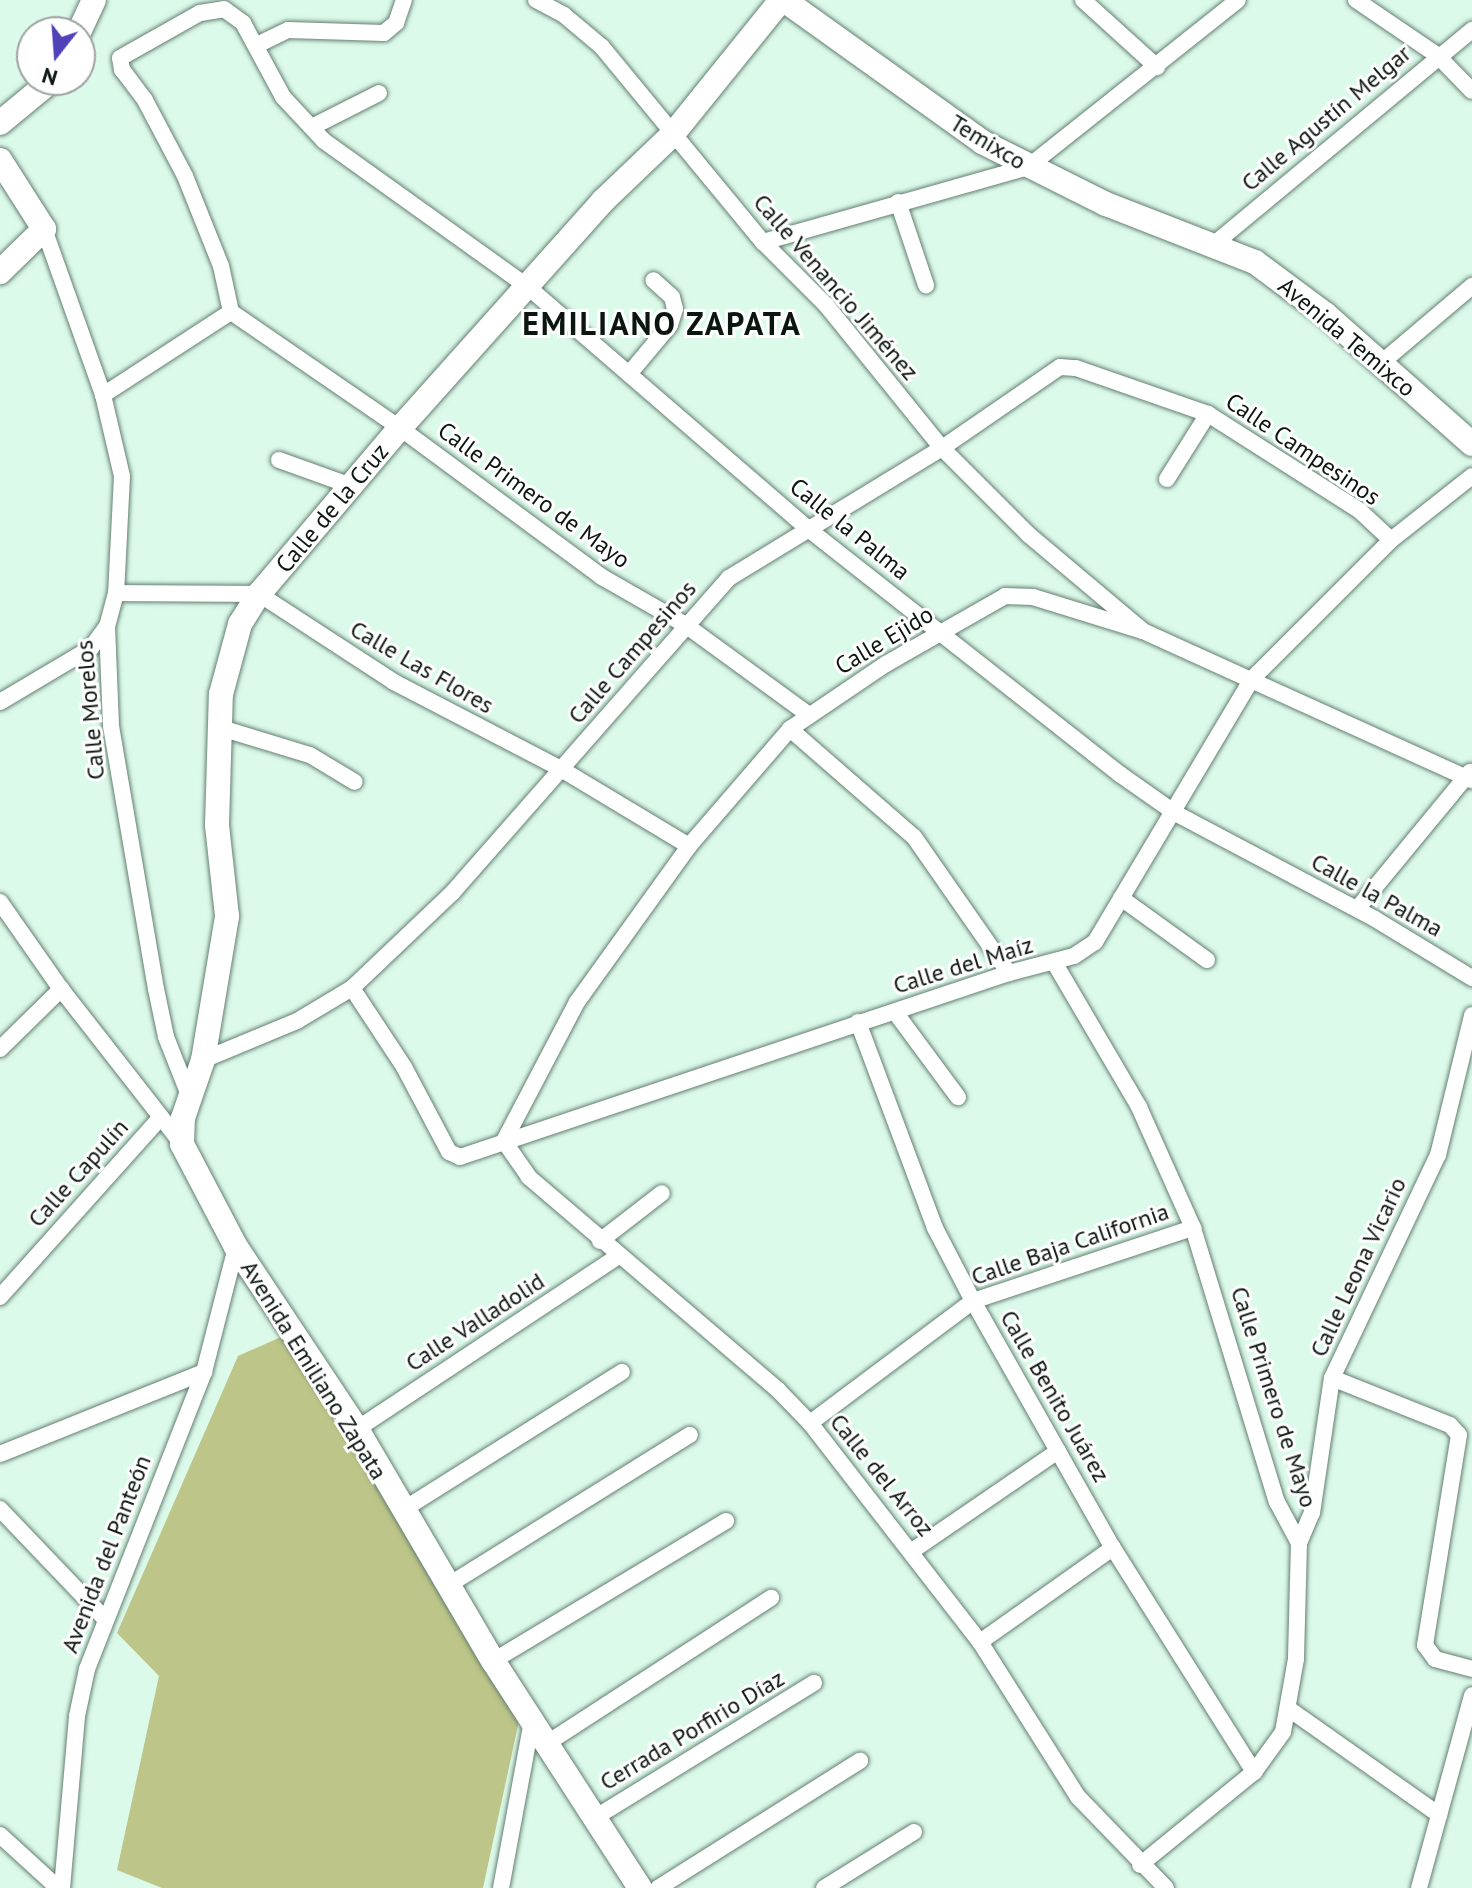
<!DOCTYPE html>
<meta charset="utf-8">
<style>
body{margin:0}
#map{position:relative;width:1472px;height:1888px;overflow:hidden;background:#dcfaea;font-family:"PT Sans",sans-serif}
div>[style]{position:absolute}
.green>*{inset:0;background:#bdc588}
.roads{filter:drop-shadow(0 0 2px #637f70) drop-shadow(0 0 2px #637f70)}
.minor>*{height:16px;margin:-8px;padding:0 8px;transform-origin:8px;border-radius:8px;background:#fff}
.secondary>*{height:24px;margin:-12px;padding:0 12px;transform-origin:12px;border-radius:12px;background:#fff}
span{translate:-50% -50%;white-space:nowrap;text-align:center;line-height:1.15;-webkit-text-stroke:6px #fff;paint-order:stroke}
.street-label{font-size:24px;color:#0c1611}
.district-label{font-size:32px;color:#0c1611;font-weight:700;letter-spacing:2px}
.north{position:absolute;left:16px;top:16px;width:80px;height:80px;box-sizing:border-box;background:#fff;border:2px solid #9ea2a0;border-radius:50%;rotate:197deg;font-size:22px;font-weight:700;line-height:32px;text-align:center;color:#0c1611}
.north::after{content:'';display:block;margin:auto;width:28px;height:36px;background:#4f41b8;clip-path:polygon(50% 0,100% 100%,50% 72%,0 100%)}
</style>
<div id="map">
<div class="green">
<i style="clip-path:polygon(283px 1336px,520px 1716px,483px 1888px,162px 1888px,117px 1870px,159px 1676px,117px 1633px,238px 1356px)"></i>
</div>
<div class="roads">
<div class="minor">
<i style="left:536px;top:0;width:32px;rotate:28deg"></i>
<i style="left:564px;top:15px;width:50px;rotate:40.1deg"></i>
<i style="left:602px;top:47px;width:253px;rotate:50.5deg"></i>
<i style="left:763px;top:242px;width:89px;rotate:45deg"></i>
<i style="left:826px;top:305px;width:184px;rotate:51deg"></i>
<i style="left:942px;top:448px;width:123px;rotate:45deg"></i>
<i style="left:1029px;top:535px;width:148px;rotate:40.1deg"></i>
<i style="left:1083px;top:0;width:100px;rotate:42.2deg"></i>
<i style="left:1356px;top:0;width:98px;rotate:34.2deg"></i>
<i style="left:1437px;top:55px;width:50px;rotate:45.8deg"></i>
<i style="left:257px;top:45px;width:34px;rotate:-26deg"></i>
<i style="left:288px;top:30px;width:96px;rotate:1.8deg"></i>
<i style="left:384px;top:33px;width:16px;rotate:-40deg"></i>
<i style="left:396px;top:23px;width:24px;rotate:-71deg"></i>
<i style="left:312px;top:127px;width:75px;rotate:-26.9deg"></i>
<i style="left:898px;top:202px;width:88px;rotate:71.4deg"></i>
<i style="left:44px;top:229px;width:176px;rotate:70.4deg"></i>
<i style="left:103px;top:395px;width:83px;rotate:76.8deg"></i>
<i style="left:122px;top:476px;width:117px;rotate:92.9deg"></i>
<i style="left:116px;top:593px;width:34px;rotate:105deg"></i>
<i style="left:107px;top:626px;width:100px;rotate:87.7deg"></i>
<i style="left:111px;top:726px;width:267px;rotate:80.3deg"></i>
<i style="left:156px;top:989px;width:49px;rotate:78.2deg"></i>
<i style="left:166px;top:1037px;width:62px;rotate:68.4deg"></i>
<i style="left:763px;top:242px;width:275px;rotate:-15.8deg"></i>
<i style="left:1028px;top:167px;width:268px;rotate:-38.5deg"></i>
<i style="left:1213px;top:245px;width:337px;rotate:-39.7deg"></i>
<i style="left:1380px;top:364px;width:121px;rotate:-40.3deg"></i>
<i style="left:629px;top:374px;width:64px;rotate:-50.1deg"></i>
<i style="left:670px;top:325px;width:17px;rotate:-73deg"></i>
<i style="left:675px;top:309px;width:12px;rotate:-104deg"></i>
<i style="left:672px;top:297px;width:25px;rotate:-138deg"></i>
<i style="left:103px;top:395px;width:153px;rotate:-33deg"></i>
<i style="left:279px;top:460px;width:80px;rotate:19.8deg"></i>
<i style="left:1167px;top:479px;width:77px;rotate:-57.8deg"></i>
<i style="left:116px;top:593px;width:143px;rotate:0.4deg"></i>
<i style="left:259px;top:594px;width:161px;rotate:33.1deg"></i>
<i style="left:394px;top:682px;width:188px;rotate:27.5deg"></i>
<i style="left:561px;top:769px;width:149px;rotate:31deg"></i>
<i style="left:0;top:702px;width:106px;rotate:-30.7deg"></i>
<i style="left:91px;top:648px;width:27px;rotate:-54deg"></i>
<i style="left:809px;top:715px;width:155px;rotate:-143.9deg"></i>
<i style="left:684px;top:624px;width:95px;rotate:-150.2deg"></i>
<i style="left:602px;top:577px;width:251px;rotate:-143.6deg"></i>
<i style="left:400px;top:428px;width:205px;rotate:-145.5deg"></i>
<i style="left:231px;top:312px;width:47px;rotate:-102.3deg"></i>
<i style="left:221px;top:266px;width:97px;rotate:-111.8deg"></i>
<i style="left:185px;top:176px;width:86px;rotate:-117.8deg"></i>
<i style="left:145px;top:100px;width:38px;rotate:-127deg"></i>
<i style="left:122px;top:70px;width:12px;rotate:-99deg"></i>
<i style="left:120px;top:58px;width:92px;rotate:-29.4deg"></i>
<i style="left:200px;top:13px;width:24px;rotate:-9deg"></i>
<i style="left:224px;top:9px;width:24px;rotate:36deg"></i>
<i style="left:243px;top:23px;width:84px;rotate:61.6deg"></i>
<i style="left:283px;top:97px;width:60px;rotate:47deg"></i>
<i style="left:324px;top:141px;width:251px;rotate:35.6deg"></i>
<i style="left:528px;top:287px;width:369px;rotate:40.8deg"></i>
<i style="left:807px;top:528px;width:400px;rotate:38.2deg"></i>
<i style="left:1121px;top:775px;width:66px;rotate:35.1deg"></i>
<i style="left:1175px;top:813px;width:226px;rotate:27.9deg"></i>
<i style="left:1375px;top:919px;width:114px;rotate:31.3deg"></i>
<i style="left:221px;top:728px;width:93px;rotate:16.9deg"></i>
<i style="left:310px;top:755px;width:52px;rotate:31deg"></i>
<i style="left:790px;top:729px;width:164px;rotate:41.1deg"></i>
<i style="left:914px;top:837px;width:166px;rotate:55.1deg"></i>
<i style="left:1121px;top:898px;width:106px;rotate:35.8deg"></i>
<i style="left:0;top:902px;width:106px;rotate:55deg"></i>
<i style="left:61px;top:989px;width:197px;rotate:52deg"></i>
<i style="left:1357px;top:909px;width:178px;rotate:-50.5deg"></i>
<i style="left:1054px;top:962px;width:168px;rotate:59.6deg"></i>
<i style="left:1139px;top:1107px;width:133px;rotate:65.9deg"></i>
<i style="left:1193px;top:1228px;width:287px;rotate:73deg"></i>
<i style="left:1277px;top:1502px;width:47px;rotate:61.8deg"></i>
<i style="left:1299px;top:1543px;width:116px;rotate:91.5deg"></i>
<i style="left:1296px;top:1659px;width:74px;rotate:100.1deg"></i>
<i style="left:1283px;top:1732px;width:49px;rotate:125.9deg"></i>
<i style="left:1254px;top:1772px;width:147px;rotate:140.8deg"></i>
<i style="left:352px;top:988px;width:95px;rotate:56.6deg"></i>
<i style="left:404px;top:1067px;width:96px;rotate:62.1deg"></i>
<i style="left:449px;top:1152px;width:12px;rotate:24deg"></i>
<i style="left:460px;top:1157px;width:579px;rotate:-18.53deg"></i>
<i style="left:1009px;top:973px;width:67px;rotate:-14.7deg"></i>
<i style="left:1074px;top:956px;width:25px;rotate:-34deg"></i>
<i style="left:1095px;top:942px;width:306px;rotate:-59.2deg"></i>
<i style="left:1252px;top:679px;width:197px;rotate:-45deg"></i>
<i style="left:1391px;top:540px;width:103px;rotate:-38.3deg"></i>
<i style="left:895px;top:1012px;width:106px;rotate:53.5deg"></i>
<i style="left:858px;top:1022px;width:220px;rotate:69.5deg"></i>
<i style="left:935px;top:1228px;width:82px;rotate:62.5deg"></i>
<i style="left:973px;top:1301px;width:284px;rotate:60.5deg"></i>
<i style="left:1113px;top:1548px;width:265px;rotate:57.8deg"></i>
<i style="left:0;top:1049px;width:86px;rotate:-44.5deg"></i>
<i style="left:203px;top:1060px;width:102px;rotate:-22.5deg"></i>
<i style="left:297px;top:1021px;width:64px;rotate:-31deg"></i>
<i style="left:352px;top:988px;width:139px;rotate:-43.5deg"></i>
<i style="left:453px;top:892px;width:418px;rotate:-48.7deg"></i>
<i style="left:729px;top:578px;width:250px;rotate:-31.4deg"></i>
<i style="left:942px;top:448px;width:143px;rotate:-34.5deg"></i>
<i style="left:1060px;top:367px;width:16px;rotate:4deg"></i>
<i style="left:1076px;top:368px;width:140px;rotate:19.2deg"></i>
<i style="left:1208px;top:414px;width:180px;rotate:32.5deg"></i>
<i style="left:1360px;top:511px;width:42px;rotate:43.1deg"></i>
<i style="left:600px;top:1241px;width:78px;rotate:-37.7deg"></i>
<i style="left:0;top:1297px;width:241px;rotate:-48.2deg"></i>
<i style="left:1332px;top:1378px;width:127px;rotate:21.7deg"></i>
<i style="left:1450px;top:1425px;width:13px;rotate:48deg"></i>
<i style="left:1459px;top:1435px;width:213px;rotate:99.2deg"></i>
<i style="left:1425px;top:1645px;width:17px;rotate:54deg"></i>
<i style="left:1435px;top:1659px;width:38px;rotate:15deg"></i>
<i style="left:810px;top:1423px;width:204px;rotate:-36.8deg"></i>
<i style="left:973px;top:1301px;width:232px;rotate:-18.4deg"></i>
<i style="left:357px;top:1429px;width:313px;rotate:-33.5deg"></i>
<i style="left:0;top:1454px;width:220px;rotate:-21.9deg"></i>
<i style="left:0;top:1509px;width:151px;rotate:46.3deg"></i>
<i style="left:401px;top:1511px;width:261px;rotate:-32.2deg"></i>
<i style="left:1299px;top:1543px;width:33px;rotate:-67deg"></i>
<i style="left:1312px;top:1513px;width:136px;rotate:-81.6deg"></i>
<i style="left:1332px;top:1378px;width:247px;rotate:-64.6deg"></i>
<i style="left:1438px;top:1155px;width:144px;rotate:-76.3deg"></i>
<i style="left:912px;top:1551px;width:177px;rotate:-34.4deg"></i>
<i style="left:447px;top:1586px;width:286px;rotate:-31.9deg"></i>
<i style="left:980px;top:1642px;width:163px;rotate:-35.3deg"></i>
<i style="left:493px;top:1661px;width:272px;rotate:-31deg"></i>
<i style="left:1289px;top:1709px;width:184px;rotate:35.2deg"></i>
<i style="left:549px;top:1742px;width:265px;rotate:-33deg"></i>
<i style="left:596px;top:1817px;width:256px;rotate:-31.6deg"></i>
<i style="left:0;top:1835px;width:79px;rotate:42.4deg"></i>
<i style="left:62px;top:1888px;width:173px;rotate:-85deg"></i>
<i style="left:77px;top:1716px;width:48px;rotate:-78deg"></i>
<i style="left:87px;top:1669px;width:319px;rotate:-68.5deg"></i>
<i style="left:204px;top:1372px;width:129px;rotate:-75.6deg"></i>
<i style="left:501px;top:1888px;width:170px;rotate:-79.5deg"></i>
<i style="left:658px;top:1888px;width:239px;rotate:-32.2deg"></i>
<i style="left:824px;top:1888px;width:106px;rotate:-31.9deg"></i>
<i style="left:1166px;top:1888px;width:127px;rotate:-134deg"></i>
<i style="left:1078px;top:1797px;width:183px;rotate:-122.3deg"></i>
<i style="left:980px;top:1642px;width:277px;rotate:-127.8deg"></i>
<i style="left:810px;top:1423px;width:46px;rotate:-134.1deg"></i>
<i style="left:778px;top:1390px;width:328px;rotate:-139.5deg"></i>
<i style="left:529px;top:1177px;width:44px;rotate:-124.8deg"></i>
<i style="left:504px;top:1141px;width:157px;rotate:-62.3deg"></i>
<i style="left:577px;top:1002px;width:192px;rotate:-54.3deg"></i>
<i style="left:689px;top:846px;width:155px;rotate:-49.2deg"></i>
<i style="left:790px;top:729px;width:116px;rotate:-34.1deg"></i>
<i style="left:886px;top:664px;width:137px;rotate:-29.7deg"></i>
<i style="left:1005px;top:596px;width:28px;rotate:2deg"></i>
<i style="left:1033px;top:597px;width:115px;rotate:17.2deg"></i>
<i style="left:1143px;top:631px;width:361px;rotate:24.4deg"></i>
<i style="left:1419px;top:1888px;width:200px;rotate:-74.6deg"></i>
</div>
<div class="secondary">
<i style="left:784px;top:0;width:244px;rotate:35.6deg"></i>
<i style="left:982px;top:142px;width:139px;rotate:26.6deg"></i>
<i style="left:1106px;top:204px;width:160px;rotate:21.3deg"></i>
<i style="left:1255px;top:262px;width:87px;rotate:36.6deg"></i>
<i style="left:1325px;top:314px;width:196px;rotate:41.5deg"></i>
<i style="left:79px;top:32px;width:35px;rotate:-65deg"></i>
<i style="left:0;top:123px;width:67px;rotate:-39.6deg"></i>
<i style="left:0;top:160px;width:82px;rotate:57.5deg"></i>
<i style="left:44px;top:229px;width:62px;rotate:135.7deg"></i>
<i style="left:640px;top:1888px;width:270px;rotate:-122.9deg"></i>
<i style="left:493px;top:1661px;width:269px;rotate:-120.4deg"></i>
<i style="left:357px;top:1429px;width:219px;rotate:-123.6deg"></i>
<i style="left:236px;top:1247px;width:116px;rotate:-117.7deg"></i>
<i style="left:182px;top:1144px;width:26px;rotate:-88deg"></i>
<i style="left:183px;top:1118px;width:61px;rotate:-71deg"></i>
<i style="left:203px;top:1060px;width:146px;rotate:-80.5deg"></i>
<i style="left:227px;top:916px;width:92px;rotate:-96.3deg"></i>
<i style="left:217px;top:825px;width:131px;rotate:-88.3deg"></i>
<i style="left:221px;top:694px;width:73px;rotate:-74.8deg"></i>
<i style="left:240px;top:624px;width:36px;rotate:-58deg"></i>
<i style="left:259px;top:594px;width:218px;rotate:-49.7deg"></i>
<i style="left:400px;top:428px;width:305px;rotate:-48.2deg"></i>
<i style="left:603px;top:201px;width:97px;rotate:-43.7deg"></i>
<i style="left:673px;top:134px;width:172px;rotate:-51.1deg"></i>
</div>
</div>
<div class="street-label">
<span style="left:1326px;top:118px;rotate:-40deg">Calle Agustín Melgar</span>
<span style="left:988px;top:142px;rotate:31deg">Temixco</span>
<span style="left:836px;top:287px;rotate:49deg">Calle Venancio Jiménez</span>
<span style="left:1347px;top:337px;rotate:40deg">Avenida Temixco</span>
<span style="left:1303px;top:449px;rotate:34deg">Calle Campesinos</span>
<span style="left:534px;top:495px;rotate:36deg">Calle Primero de Mayo</span>
<span style="left:332px;top:508px;rotate:-50deg">Calle de la Cruz</span>
<span style="left:850px;top:529px;rotate:39deg">Calle la Palma</span>
<span style="left:884px;top:640px;rotate:-31deg">Calle Ejido</span>
<span style="left:632px;top:652px;rotate:-49deg">Calle Campesinos</span>
<span style="left:422px;top:667px;rotate:30deg">Calle Las Flores</span>
<span style="left:90px;top:710px;rotate:-95deg">Calle Morelos</span>
<span style="left:1377px;top:895px;rotate:29deg">Calle la Palma</span>
<span style="left:963px;top:965px;rotate:-17deg">Calle del Maíz</span>
<span style="left:78px;top:1173px;rotate:-48deg">Calle Capulín</span>
<span style="left:1070px;top:1244px;rotate:-19deg">Calle Baja California</span>
<span style="left:1358px;top:1267px;rotate:-65deg">Calle Leona Vicario</span>
<span style="left:475px;top:1322px;rotate:-33deg">Calle Valladolid</span>
<span style="left:314px;top:1370px;rotate:58deg">Avenida Emiliano Zapata</span>
<span style="left:1055px;top:1396px;rotate:60deg">Calle Benito Juárez</span>
<span style="left:1274px;top:1397px;rotate:72deg">Calle Primero de Mayo</span>
<span style="left:882px;top:1475px;rotate:51deg">Calle del Arroz</span>
<span style="left:106px;top:1554px;rotate:-69deg">Avenida del Panteón</span>
<span style="left:692px;top:1730px;rotate:-31deg">Cerrada Porfirio Díaz</span>
</div>
<div class="district-label">
<span style="left:662px;top:323px">EMILIANO ZAPATA</span>
</div>
<div class="north">N</div>
</div>
